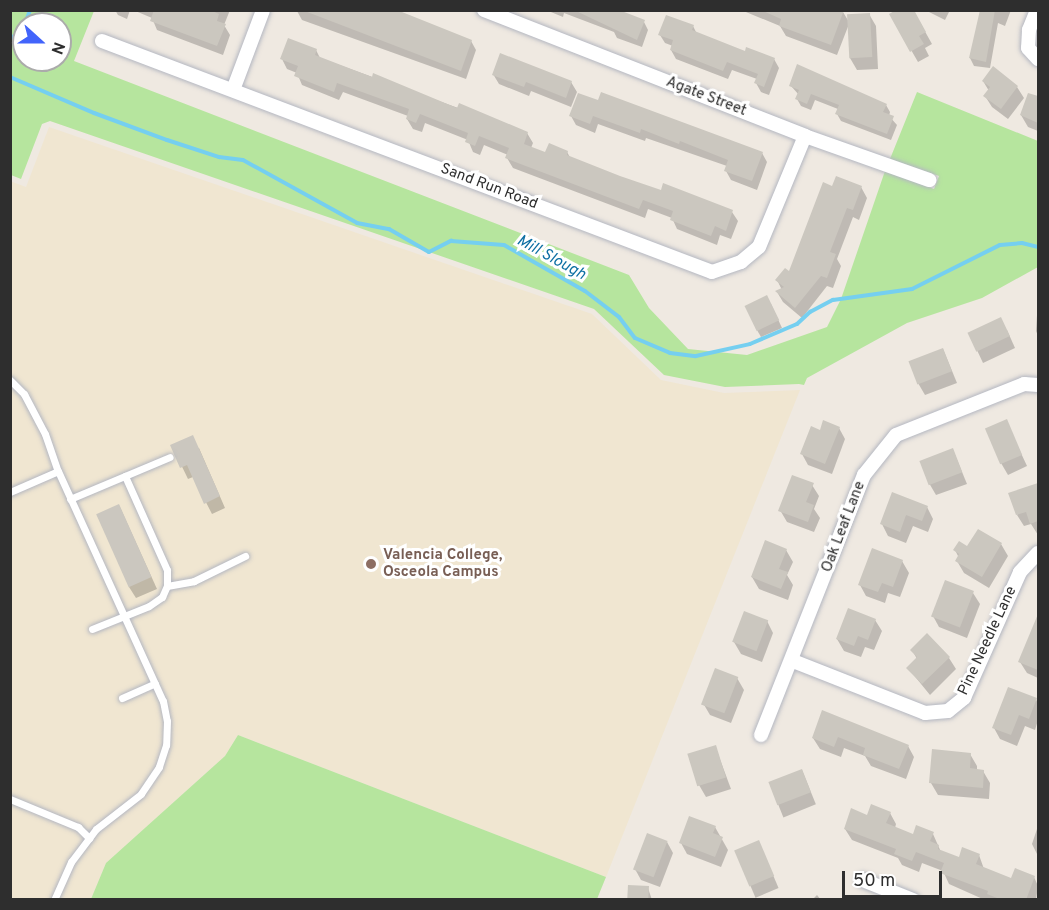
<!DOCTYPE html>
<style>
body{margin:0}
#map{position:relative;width:1049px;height:910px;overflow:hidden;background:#efe9e1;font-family:Overpass,sans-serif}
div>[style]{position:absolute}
.education>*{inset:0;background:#f0e6d1}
.green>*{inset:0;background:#b6e59e}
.shadow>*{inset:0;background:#0003;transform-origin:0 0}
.stream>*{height:4px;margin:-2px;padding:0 2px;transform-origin:2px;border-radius:2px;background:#75cff0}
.building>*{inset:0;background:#cbc7bf;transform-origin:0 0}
.roads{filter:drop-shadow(0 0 2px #b4b7c1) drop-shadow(0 0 2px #b4b7c1)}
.lane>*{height:7px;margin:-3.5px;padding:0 3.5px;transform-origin:3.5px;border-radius:3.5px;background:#fff}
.street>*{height:14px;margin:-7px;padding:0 7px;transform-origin:7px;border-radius:7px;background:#fff}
.dots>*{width:16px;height:16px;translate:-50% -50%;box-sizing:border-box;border:3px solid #fff;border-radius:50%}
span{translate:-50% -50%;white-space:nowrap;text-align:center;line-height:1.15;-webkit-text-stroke:6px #fff;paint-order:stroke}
.street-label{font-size:15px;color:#2e2e2e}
.education-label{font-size:15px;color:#785e54;font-weight:700}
.left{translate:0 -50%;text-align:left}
.water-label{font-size:16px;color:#0d6fa3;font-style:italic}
.frame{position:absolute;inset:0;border:12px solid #2e2e2e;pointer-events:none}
.north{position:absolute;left:12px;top:12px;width:60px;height:60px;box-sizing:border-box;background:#fff;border:2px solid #ababab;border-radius:50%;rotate:111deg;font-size:16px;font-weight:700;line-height:24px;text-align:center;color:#2e2e2e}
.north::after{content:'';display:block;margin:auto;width:21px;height:27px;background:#4264fb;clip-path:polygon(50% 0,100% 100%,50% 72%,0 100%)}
.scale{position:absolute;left:842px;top:871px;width:100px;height:27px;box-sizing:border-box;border:3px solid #2e2e2e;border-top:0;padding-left:8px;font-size:18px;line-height:21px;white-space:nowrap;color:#2e2e2e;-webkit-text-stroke:4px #fff;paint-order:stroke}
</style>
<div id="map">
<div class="education">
<i style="clip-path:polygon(49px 127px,592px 314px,661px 380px,724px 393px,800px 390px,606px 877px,238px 735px,225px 756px,106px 863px,91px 899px,11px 899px,10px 181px,26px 187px)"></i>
</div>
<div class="green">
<i style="clip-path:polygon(evenodd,10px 11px,94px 11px,74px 61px,629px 275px,649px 308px,688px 349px,747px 355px,827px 327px,841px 299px,885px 171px,934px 189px,939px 176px,890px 159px,917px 92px,1038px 141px,1038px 267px,982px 298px,907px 323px,807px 378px,804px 385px,799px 384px,725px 387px,664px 375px,594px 309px,50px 121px,42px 124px,21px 179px,11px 175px,10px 11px,24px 24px,60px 24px,60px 60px,24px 60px,24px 24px)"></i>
<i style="clip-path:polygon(238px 735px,606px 877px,597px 899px,91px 899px,106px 863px,225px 756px)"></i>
</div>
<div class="shadow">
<i style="clip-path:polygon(115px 10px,130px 10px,127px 19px,118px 15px)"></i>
<i style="clip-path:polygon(133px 10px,230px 10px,224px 25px,230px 35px,223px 55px,157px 30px,152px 18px)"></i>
<i style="clip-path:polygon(392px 10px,471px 41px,476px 50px,466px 79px,302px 20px,297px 11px)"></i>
<i style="clip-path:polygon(546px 10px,616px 10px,644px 22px,648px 30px,642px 47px,617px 38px,614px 32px,564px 13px,563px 17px)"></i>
<i style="clip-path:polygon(741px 10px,838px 10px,843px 12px,849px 22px,869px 14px,876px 26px,878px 69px,857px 70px,850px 58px,849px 24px,837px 55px,786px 36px,780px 26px)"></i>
<i style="clip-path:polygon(913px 10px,932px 44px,925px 48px,929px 56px,918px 62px,891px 15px)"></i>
<i style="clip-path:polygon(925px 10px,950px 10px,945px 20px)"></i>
<i style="clip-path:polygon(981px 10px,1011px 10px,1005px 26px,998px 23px,990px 68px,974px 66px,970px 58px)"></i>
<i style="clip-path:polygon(693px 26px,697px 34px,745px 53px,774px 59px,779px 68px,769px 95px,761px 92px,756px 83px,757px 79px,732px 70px,728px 79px,676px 59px,671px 50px,673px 46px,665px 43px,660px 35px)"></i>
<i style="clip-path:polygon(316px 50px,320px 58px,527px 133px,533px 143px,531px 148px,546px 154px,567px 152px,571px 159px,661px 192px,732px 212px,738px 221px,731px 239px,720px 235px,717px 245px,677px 229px,672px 218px,648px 209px,645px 218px,513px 168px,507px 158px,508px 155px,484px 145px,480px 155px,473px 152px,468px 140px,425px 123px,422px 132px,413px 129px,407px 119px,408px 116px,343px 92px,339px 100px,302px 85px,297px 73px,287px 69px,282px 59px)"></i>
<i style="clip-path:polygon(493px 74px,571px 82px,577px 92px,571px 107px,531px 91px,529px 96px,499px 84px)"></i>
<i style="clip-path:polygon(983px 81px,1017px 87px,1024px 98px,1008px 119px,992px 107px,985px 96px,989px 91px)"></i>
<i style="clip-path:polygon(791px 86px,886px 105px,890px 112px,889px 116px,897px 125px,891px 140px,841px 121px,837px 114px,838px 109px,815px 100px,811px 110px,801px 106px,797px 99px,799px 95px)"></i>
<i style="clip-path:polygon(579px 95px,762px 153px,767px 162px,757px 190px,731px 180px,726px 171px,727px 166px,646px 138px,645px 141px,598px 124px,595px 133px,576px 125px,571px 116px)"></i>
<i style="clip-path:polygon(1029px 95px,1038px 98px,1038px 131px,1028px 127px,1021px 115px)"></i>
<i style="clip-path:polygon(861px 187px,867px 198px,859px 220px,853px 217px,837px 259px,841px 266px,833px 288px,827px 286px,802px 318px,783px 302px,777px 292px,782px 290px,777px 280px,790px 274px)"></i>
<i style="clip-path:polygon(1038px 299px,1038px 336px,1036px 331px)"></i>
<i style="clip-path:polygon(771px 304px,782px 328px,761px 337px,757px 330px)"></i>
<i style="clip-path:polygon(1007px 330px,1015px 348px,983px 363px,969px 333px)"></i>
<i style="clip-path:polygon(943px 349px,957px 383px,925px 395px,918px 383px)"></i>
<i style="clip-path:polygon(1006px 421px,1027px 466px,1008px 475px,1001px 463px)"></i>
<i style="clip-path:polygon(839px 428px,845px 439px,832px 474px,808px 465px,802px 454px,821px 432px)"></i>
<i style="clip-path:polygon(172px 446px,199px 448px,225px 508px,212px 514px,193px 477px,188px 479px)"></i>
<i style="clip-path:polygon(953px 450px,967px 484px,936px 495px,929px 483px)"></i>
<i style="clip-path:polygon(812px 485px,819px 496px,814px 509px,820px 518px,814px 532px,787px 522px,780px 510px)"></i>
<i style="clip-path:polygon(1036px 485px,1038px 489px,1038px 535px,1031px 524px,1024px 526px,1017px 515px)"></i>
<i style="clip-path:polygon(119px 505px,157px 589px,136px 598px,129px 587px)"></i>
<i style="clip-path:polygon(927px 507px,933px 519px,928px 532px,913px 526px,906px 543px,888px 536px,882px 524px)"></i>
<i style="clip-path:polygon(1001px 544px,1008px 556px,989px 588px,964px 573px,957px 561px,959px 558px,955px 550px)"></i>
<i style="clip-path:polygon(786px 550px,793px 562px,787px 575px,793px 585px,788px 600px,759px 589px,752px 577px)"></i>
<i style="clip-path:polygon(902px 561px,909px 573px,900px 597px,888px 593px,885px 603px,866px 596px,860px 585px)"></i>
<i style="clip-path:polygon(973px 593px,980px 604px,967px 638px,939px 627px,933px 616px)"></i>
<i style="clip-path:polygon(875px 620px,882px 631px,874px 650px,865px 647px,861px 657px,844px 651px,837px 639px)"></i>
<i style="clip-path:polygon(767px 621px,773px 633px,762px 662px,741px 654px,734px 642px)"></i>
<i style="clip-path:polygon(1034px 629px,1038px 631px,1038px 678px,1027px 673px,1020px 662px)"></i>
<i style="clip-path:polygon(912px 650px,949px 658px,956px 669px,930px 695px,908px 668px,917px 659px)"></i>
<i style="clip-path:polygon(737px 678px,744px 690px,731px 723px,710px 715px,703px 703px)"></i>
<i style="clip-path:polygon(1036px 699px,1038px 704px,1038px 720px,1035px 730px,1025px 726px,1017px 746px,1000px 739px,994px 728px)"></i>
<i style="clip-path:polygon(823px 712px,908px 746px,914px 757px,906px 779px,871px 766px,865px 756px,844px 748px,841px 757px,820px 749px,813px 738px)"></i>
<i style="clip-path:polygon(715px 746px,731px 789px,706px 797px,699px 785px)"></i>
<i style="clip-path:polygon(970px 754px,977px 766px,977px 771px,983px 771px,990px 783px,989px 799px,938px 795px,931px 783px)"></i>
<i style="left:802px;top:770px;width:37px;height:35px;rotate:68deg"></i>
<i style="clip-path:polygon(890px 813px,896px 824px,895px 828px,913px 836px,933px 834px,941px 852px,960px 859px,979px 855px,984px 869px,1012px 880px,1034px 877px,1038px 886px,1036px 900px,985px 900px,949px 884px,943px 871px,922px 863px,919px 872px,902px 865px,898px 858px,852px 840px,845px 829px,868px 816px)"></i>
<i style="clip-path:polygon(1038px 826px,1038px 856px,1032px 844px)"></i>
<i style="clip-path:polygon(715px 827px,728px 850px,721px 867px,687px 854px,681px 843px)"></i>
<i style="clip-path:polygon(667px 842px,673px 853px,660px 887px,641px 880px,635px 869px)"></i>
<i style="left:759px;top:842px;width:50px;height:25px;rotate:67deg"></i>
<i style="clip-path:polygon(648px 888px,652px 900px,628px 900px)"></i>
<i style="clip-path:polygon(817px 895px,821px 900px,812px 900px)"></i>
</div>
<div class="stream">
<i style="left:25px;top:24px;width:15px;rotate:-70deg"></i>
<i style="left:10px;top:38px;width:14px;rotate:-25deg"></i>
<i style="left:23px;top:32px;width:4px;rotate:-76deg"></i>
<i style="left:10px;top:77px;width:91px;rotate:23.2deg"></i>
<i style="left:94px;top:113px;width:78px;rotate:20.3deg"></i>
<i style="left:167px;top:140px;width:55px;rotate:18.1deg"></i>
<i style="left:219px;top:157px;width:24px;rotate:7deg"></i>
<i style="left:243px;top:160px;width:130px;rotate:28.9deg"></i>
<i style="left:357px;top:223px;width:33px;rotate:11deg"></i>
<i style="left:389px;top:229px;width:46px;rotate:29.9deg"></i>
<i style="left:429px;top:252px;width:25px;rotate:-27deg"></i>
<i style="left:451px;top:241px;width:53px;rotate:4.3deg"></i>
<i style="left:504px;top:245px;width:93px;rotate:29.6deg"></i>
<i style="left:585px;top:291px;width:43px;rotate:37.4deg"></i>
<i style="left:619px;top:317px;width:26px;rotate:53deg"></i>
<i style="left:635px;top:338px;width:38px;rotate:23deg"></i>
<i style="left:670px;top:353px;width:26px;rotate:7deg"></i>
<i style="left:696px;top:356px;width:55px;rotate:-12.5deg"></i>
<i style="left:750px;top:344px;width:51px;rotate:-23.1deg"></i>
<i style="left:797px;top:324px;width:18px;rotate:-43deg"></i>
<i style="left:810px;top:312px;width:26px;rotate:-28deg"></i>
<i style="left:833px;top:300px;width:80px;rotate:-7.9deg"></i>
<i style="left:912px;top:289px;width:98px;rotate:-26.6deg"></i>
<i style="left:1000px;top:245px;width:22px;rotate:-5deg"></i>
<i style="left:1022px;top:243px;width:16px;rotate:14deg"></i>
</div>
<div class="building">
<i style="clip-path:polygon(154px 10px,210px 10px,219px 14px,217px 21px,226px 24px,217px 46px,150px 21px)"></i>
<i style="clip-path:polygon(302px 10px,397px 10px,472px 40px,461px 71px)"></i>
<i style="clip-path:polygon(574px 10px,619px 10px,645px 20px,637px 40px)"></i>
<i style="clip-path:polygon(761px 10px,844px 10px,831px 45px,779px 26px,781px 19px)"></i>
<i style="clip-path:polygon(896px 10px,914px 10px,926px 32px,919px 36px,924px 44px,910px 52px,889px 14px)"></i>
<i style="clip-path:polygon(980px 10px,995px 10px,986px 62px,969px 58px)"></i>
<i style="left:870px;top:13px;width:44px;height:23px;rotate:87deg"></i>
<i style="clip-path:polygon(666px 15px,694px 25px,692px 30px,745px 51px,746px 47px,775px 58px,764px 87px,754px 83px,758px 74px,727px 62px,723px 71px,670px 50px,673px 40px,658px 35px)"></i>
<i style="clip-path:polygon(288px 38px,317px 49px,315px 55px,372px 77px,373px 73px,457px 108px,459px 103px,528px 132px,524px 144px,545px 152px,549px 143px,568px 151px,567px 155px,620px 176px,661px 190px,663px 183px,733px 210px,726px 231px,715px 226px,711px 236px,670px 220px,673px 211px,643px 200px,639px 209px,505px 158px,509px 148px,479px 136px,475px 146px,465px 142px,468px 133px,420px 114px,416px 123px,406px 119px,409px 109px,337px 83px,334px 92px,294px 76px,298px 66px,280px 59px)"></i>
<i style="clip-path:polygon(500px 53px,572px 81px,566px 98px,526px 82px,524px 87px,492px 75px)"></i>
<i style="clip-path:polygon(797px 64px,887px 104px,883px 112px,894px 116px,887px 134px,835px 114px,839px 105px,811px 94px,807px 104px,795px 99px,799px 90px,789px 86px)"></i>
<i style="clip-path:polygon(993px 66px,1018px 86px,1001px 109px,983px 96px,990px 87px,982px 81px)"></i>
<i style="clip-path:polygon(601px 92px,763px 152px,752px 181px,724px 171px,728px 160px,680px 141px,679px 144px,641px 129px,640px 133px,593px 116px,590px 124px,569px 116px,578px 93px,598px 100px)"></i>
<i style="clip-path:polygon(1028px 93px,1038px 96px,1038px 123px,1020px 115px)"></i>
<i style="clip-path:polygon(836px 176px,862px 186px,853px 210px,847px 208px,830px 252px,836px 254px,827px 278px,821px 276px,795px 308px,775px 291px,784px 287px,775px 280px,785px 268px,789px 271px,823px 182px,832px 186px)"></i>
<i style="left:767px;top:295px;width:28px;height:25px;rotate:64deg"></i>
<i style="left:1001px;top:317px;width:21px;height:37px;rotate:65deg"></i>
<i style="left:943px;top:348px;width:25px;height:37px;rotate:69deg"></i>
<i style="left:1007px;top:419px;width:39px;height:24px;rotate:67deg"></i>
<i style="clip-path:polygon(823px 420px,840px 427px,825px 464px,800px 454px,811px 426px,820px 430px)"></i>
<i style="clip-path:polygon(193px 435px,220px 496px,204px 504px,187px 465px,180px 468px,170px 445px)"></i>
<i style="left:953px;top:448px;width:26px;height:36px;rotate:69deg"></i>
<i style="clip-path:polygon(792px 475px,814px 483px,806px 502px,814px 505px,808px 522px,778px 511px)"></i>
<i style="clip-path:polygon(1038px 483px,1038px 521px,1030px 524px,1026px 512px,1016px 515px,1008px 493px)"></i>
<i style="clip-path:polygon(892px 492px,928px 506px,922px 521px,906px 515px,900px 532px,880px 524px)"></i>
<i style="left:119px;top:504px;width:80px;height:25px;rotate:66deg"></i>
<i style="clip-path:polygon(978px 529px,1002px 543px,982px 577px,955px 561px,959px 554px,953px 550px,959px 541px,967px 546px)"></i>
<i style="clip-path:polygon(765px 540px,787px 549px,779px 569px,788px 572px,781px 589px,751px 577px)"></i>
<i style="clip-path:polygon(872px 548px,903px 560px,893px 587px,882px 583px,878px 592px,858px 585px)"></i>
<i style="left:945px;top:580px;width:31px;height:39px;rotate:21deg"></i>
<i style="clip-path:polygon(848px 608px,876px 619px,868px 640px,858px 636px,854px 646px,836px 639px)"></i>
<i style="left:744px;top:611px;width:26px;height:33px;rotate:21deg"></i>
<i style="clip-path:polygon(1038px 614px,1038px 670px,1018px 662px)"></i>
<i style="clip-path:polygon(927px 633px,950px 657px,922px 684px,906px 668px,917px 657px,910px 650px)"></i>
<i style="left:715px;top:668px;width:25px;height:39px;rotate:21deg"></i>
<i style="clip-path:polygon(1008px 687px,1037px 698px,1029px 719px,1019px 715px,1011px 735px,992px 728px)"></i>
<i style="clip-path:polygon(822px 710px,909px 745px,899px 769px,863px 755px,865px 748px,838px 737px,834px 747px,812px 738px)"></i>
<i style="left:716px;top:745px;width:34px;height:30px;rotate:73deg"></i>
<i style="clip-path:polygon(932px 749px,971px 753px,970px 768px,984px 770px,983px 788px,929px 783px)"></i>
<i style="left:802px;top:769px;width:25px;height:36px;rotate:69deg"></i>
<i style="clip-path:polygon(871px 804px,891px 812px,886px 823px,913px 834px,916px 825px,934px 832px,930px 841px,939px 845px,938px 849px,959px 857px,962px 847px,980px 854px,976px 864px,1011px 878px,1015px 868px,1035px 876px,1026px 900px,1002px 900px,987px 894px,988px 891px,940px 873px,944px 863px,916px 852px,912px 861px,894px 854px,896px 849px,844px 829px,851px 808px,867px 815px)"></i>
<i style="clip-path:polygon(689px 816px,716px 826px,713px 833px,723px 837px,715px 857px,679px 843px)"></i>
<i style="left:647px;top:833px;width:22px;height:39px;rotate:21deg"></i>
<i style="left:759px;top:840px;width:39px;height:27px;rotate:67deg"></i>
<i style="left:628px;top:885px;width:21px;height:15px;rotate:3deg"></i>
</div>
<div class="roads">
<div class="lane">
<i style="left:10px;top:380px;width:20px;rotate:45deg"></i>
<i style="left:24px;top:394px;width:45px;rotate:62.3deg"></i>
<i style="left:45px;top:434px;width:39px;rotate:71deg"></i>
<i style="left:10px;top:492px;width:52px;rotate:-23.6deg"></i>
<i style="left:58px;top:471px;width:253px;rotate:65.5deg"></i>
<i style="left:163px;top:701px;width:20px;rotate:79deg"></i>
<i style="left:167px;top:721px;width:24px;rotate:92deg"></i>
<i style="left:166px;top:745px;width:23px;rotate:108deg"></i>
<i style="left:159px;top:767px;width:32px;rotate:124deg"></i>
<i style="left:141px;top:794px;width:57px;rotate:142.1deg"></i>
<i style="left:96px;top:829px;width:41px;rotate:127.1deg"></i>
<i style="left:71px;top:862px;width:42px;rotate:114.1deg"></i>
<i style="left:70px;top:499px;width:108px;rotate:-22.8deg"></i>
<i style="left:167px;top:586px;width:27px;rotate:-10deg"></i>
<i style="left:194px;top:581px;width:57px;rotate:-26.1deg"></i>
<i style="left:92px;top:629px;width:61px;rotate:-22deg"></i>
<i style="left:149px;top:606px;width:16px;rotate:-35deg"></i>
<i style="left:162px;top:597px;width:12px;rotate:-66deg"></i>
<i style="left:167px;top:586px;width:16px;rotate:-90deg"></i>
<i style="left:167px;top:570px;width:103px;rotate:-114.1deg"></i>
<i style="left:122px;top:698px;width:36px;rotate:-24deg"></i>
<i style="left:10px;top:799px;width:74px;rotate:22.4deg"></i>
<i style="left:78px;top:827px;width:16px;rotate:45deg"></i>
</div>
<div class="street">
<i style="left:484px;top:10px;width:345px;rotate:21.4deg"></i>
<i style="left:805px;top:136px;width:132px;rotate:19.5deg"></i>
<i style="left:1037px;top:10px;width:22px;rotate:112deg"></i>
<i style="left:1029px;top:30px;width:18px;rotate:93deg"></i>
<i style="left:1028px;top:48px;width:15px;rotate:48deg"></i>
<i style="left:102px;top:41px;width:652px;rotate:20.74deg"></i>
<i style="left:712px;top:272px;width:31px;rotate:-19deg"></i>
<i style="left:741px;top:262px;width:23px;rotate:-40deg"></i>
<i style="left:759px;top:247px;width:120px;rotate:-67.5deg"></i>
<i style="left:233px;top:90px;width:85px;rotate:-69.4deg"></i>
<i style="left:793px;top:661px;width:142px;rotate:21.5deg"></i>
<i style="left:925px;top:713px;width:23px;rotate:-5deg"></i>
<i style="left:948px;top:711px;width:21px;rotate:-39deg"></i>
<i style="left:964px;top:698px;width:138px;rotate:-66deg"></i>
<i style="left:1020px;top:572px;width:26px;rotate:-47deg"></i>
<i style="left:761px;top:735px;width:280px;rotate:-68.4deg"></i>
<i style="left:864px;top:475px;width:51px;rotate:-51.3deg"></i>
<i style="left:896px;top:435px;width:138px;rotate:-21.7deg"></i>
<i style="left:1024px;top:384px;width:14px;rotate:4deg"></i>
<i style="left:863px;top:880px;width:54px;rotate:21.8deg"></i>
</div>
</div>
<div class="dots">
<i style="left:371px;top:564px;background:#8d6e63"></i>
</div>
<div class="street-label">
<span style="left:706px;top:97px;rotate:21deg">Agate Street</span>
<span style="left:489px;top:187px;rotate:21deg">Sand Run Road</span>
<span style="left:844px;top:527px;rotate:-69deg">Oak Leaf Lane</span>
<span style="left:988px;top:641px;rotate:-65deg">Pine Needle Lane</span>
</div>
<div class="education-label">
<span class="left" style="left:383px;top:564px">Valencia College,<br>Osceola Campus</span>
</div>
<div class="water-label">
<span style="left:551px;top:258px;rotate:29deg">Mill Slough</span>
</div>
<div class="frame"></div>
<div class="north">N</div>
<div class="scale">50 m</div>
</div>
